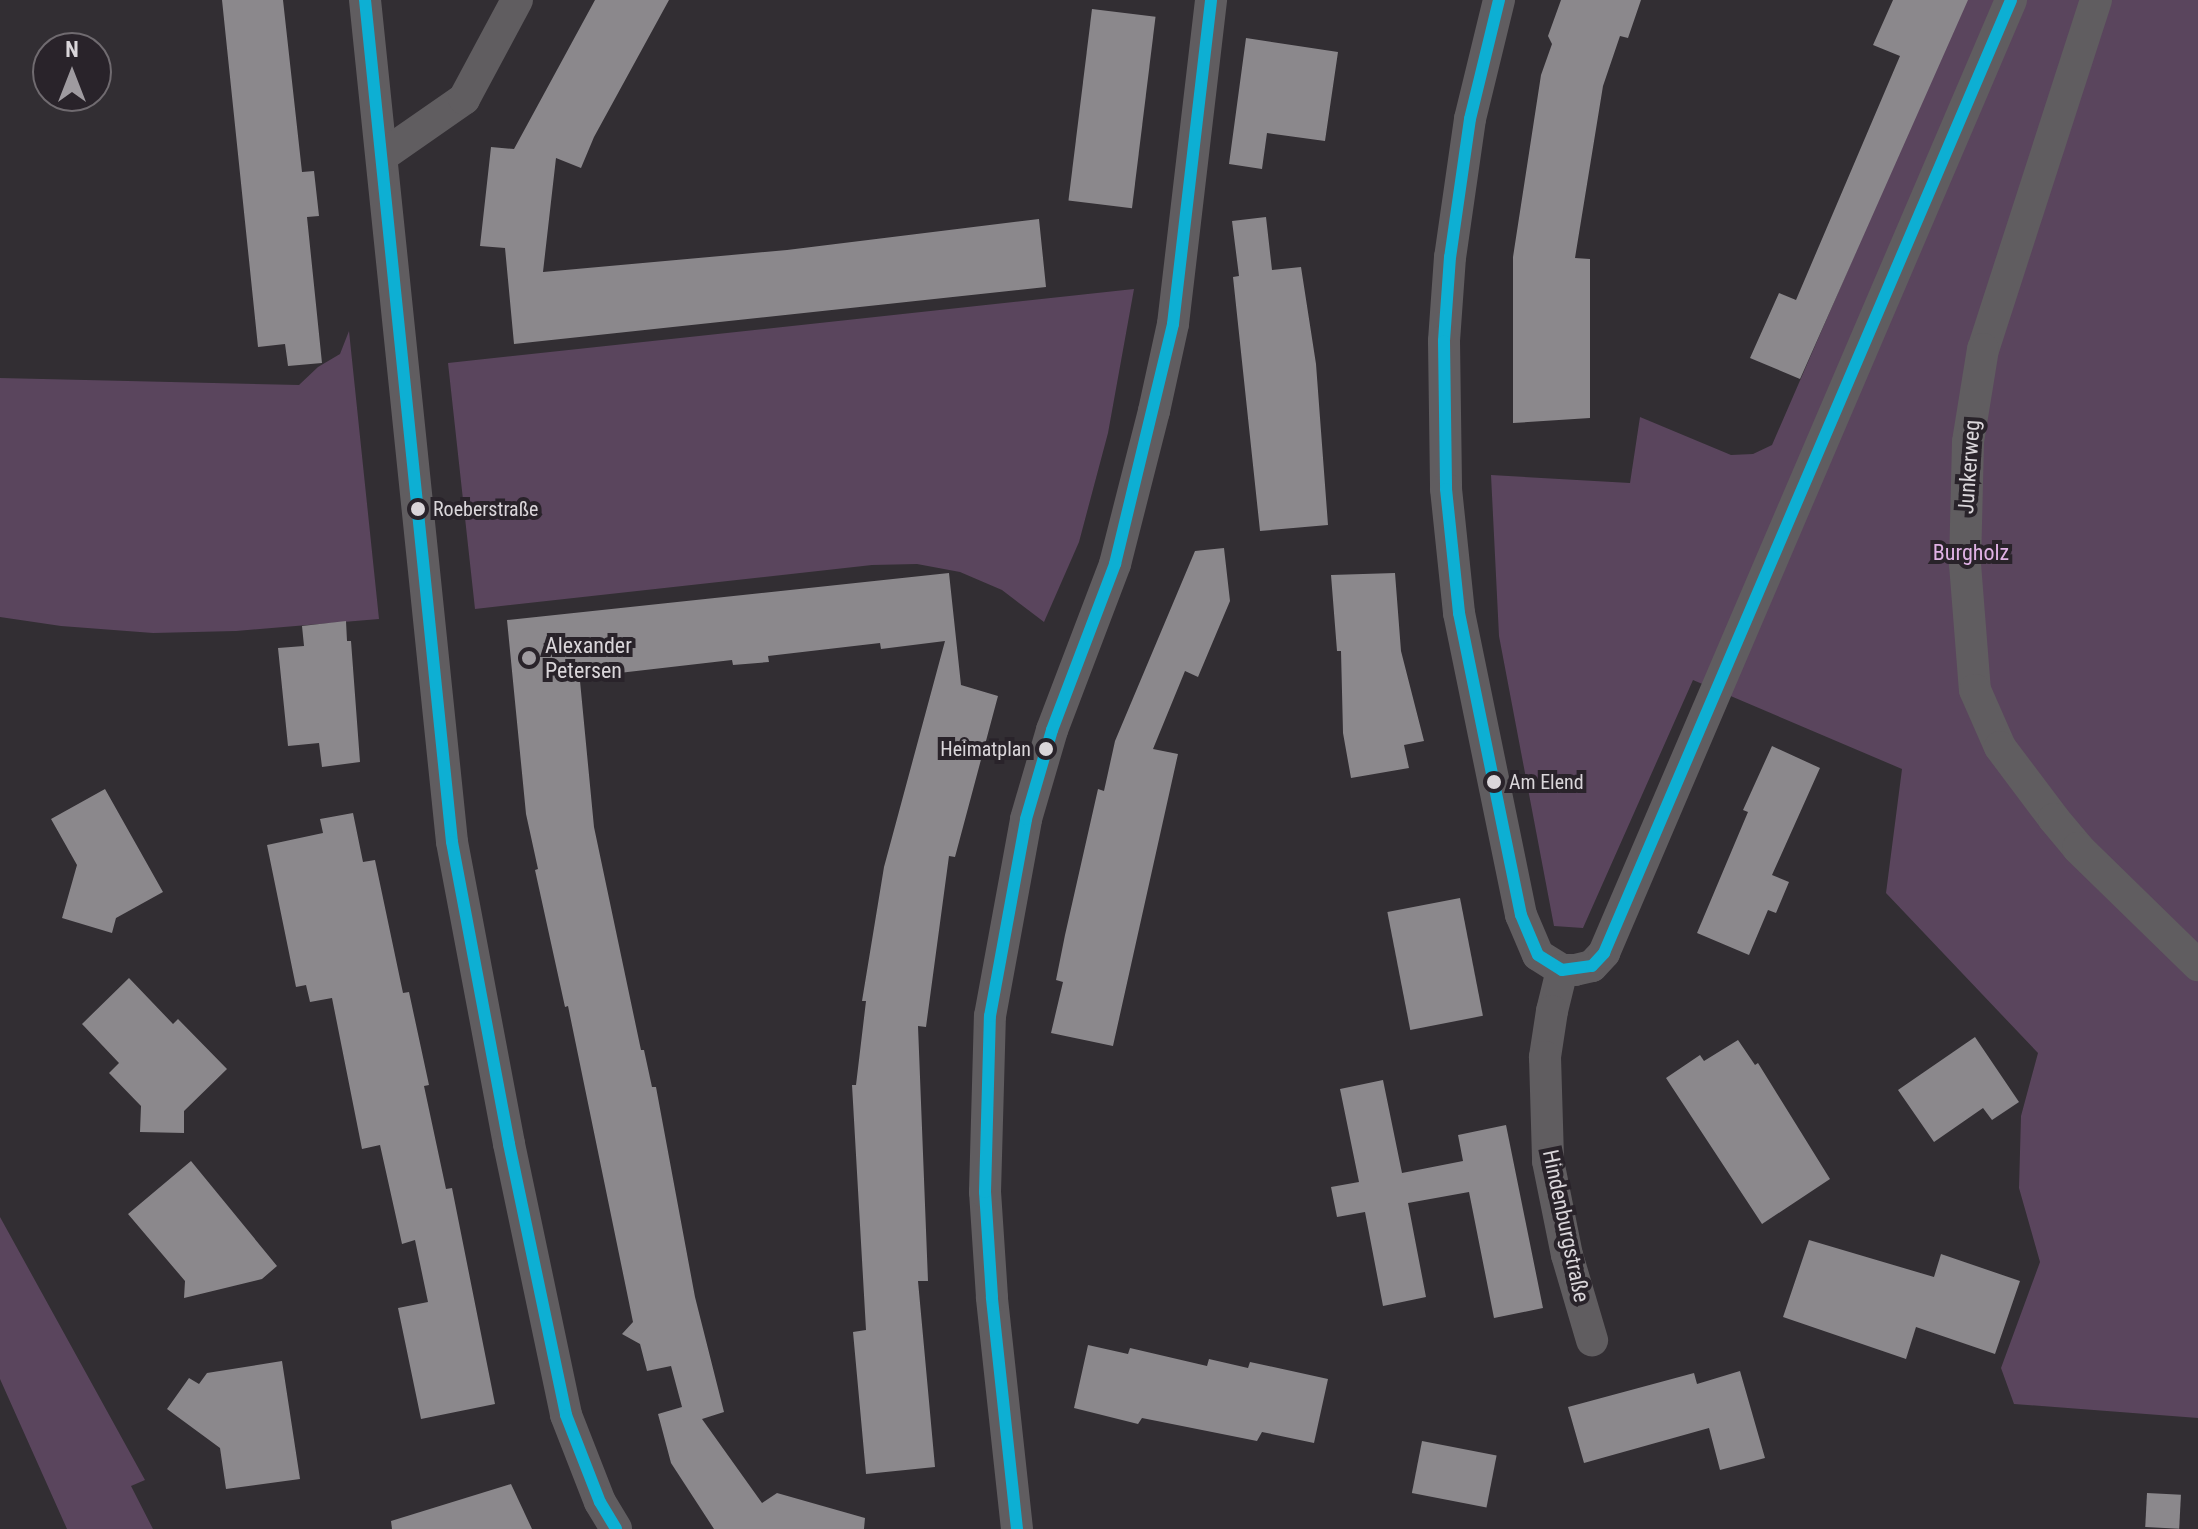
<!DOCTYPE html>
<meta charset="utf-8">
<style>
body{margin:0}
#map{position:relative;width:2198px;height:1529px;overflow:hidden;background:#322e33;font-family:"Roboto Condensed",sans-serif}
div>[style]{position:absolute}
.green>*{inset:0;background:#5a455d}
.building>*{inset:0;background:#8b888c;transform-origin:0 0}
.street>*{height:32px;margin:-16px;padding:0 16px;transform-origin:16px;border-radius:16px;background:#605d60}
.bus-1>*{height:12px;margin:-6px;padding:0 6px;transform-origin:6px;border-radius:6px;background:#0dafd3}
.dots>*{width:22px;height:22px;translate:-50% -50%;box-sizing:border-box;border:4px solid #29232a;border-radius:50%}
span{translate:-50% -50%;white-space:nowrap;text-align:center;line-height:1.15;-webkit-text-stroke:8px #29232a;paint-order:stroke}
.bus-label{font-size:20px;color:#dad6da}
.left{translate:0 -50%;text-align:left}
.right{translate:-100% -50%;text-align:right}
.street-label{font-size:22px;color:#dad6da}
.park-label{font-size:22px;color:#dfb1e4}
.poi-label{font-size:22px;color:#dad6da}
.north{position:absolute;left:32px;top:32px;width:80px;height:80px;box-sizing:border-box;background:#29232a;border:2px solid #706b70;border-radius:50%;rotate:0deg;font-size:22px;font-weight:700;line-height:32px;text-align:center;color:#dad6da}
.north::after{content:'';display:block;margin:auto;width:28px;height:36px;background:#9f9ba0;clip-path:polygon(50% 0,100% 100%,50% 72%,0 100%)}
</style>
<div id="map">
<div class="green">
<i style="clip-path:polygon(1965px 0,2198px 0,2198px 1418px,2014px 1404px,2001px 1368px,2040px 1262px,2019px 1188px,2021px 1116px,2038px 1053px,1886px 893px,1902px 769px,1693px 680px,1583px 928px,1554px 926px,1499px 636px,1491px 475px,1630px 483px,1640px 417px,1731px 455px,1753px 454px,1772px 445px)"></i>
<i style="clip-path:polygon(1134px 289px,1108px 433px,1079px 542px,1044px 622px,1002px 590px,960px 572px,917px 564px,872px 565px,475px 609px,448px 363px)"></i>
<i style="clip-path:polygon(349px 331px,379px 619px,236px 631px,153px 633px,61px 626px,0 617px,0 378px,299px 385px,318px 367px,340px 354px)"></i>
<i style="clip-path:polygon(0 1217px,145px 1480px,131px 1486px,153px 1529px,67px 1529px,0 1379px)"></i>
</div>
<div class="building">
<i style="clip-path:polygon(222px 0,283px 0,302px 172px,314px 171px,319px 216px,307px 217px,322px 363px,288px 366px,285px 344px,258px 347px)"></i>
<i style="clip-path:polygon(595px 0,669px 0,594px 137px,581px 168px,556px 158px,543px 272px,787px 250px,1039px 219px,1046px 287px,514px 344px,505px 248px,480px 246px,491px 147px,514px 149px)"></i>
<i style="clip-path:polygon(1561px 0,1641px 0,1628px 38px,1620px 36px,1603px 86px,1575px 258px,1590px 259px,1590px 418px,1513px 423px,1513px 257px,1541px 75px,1552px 44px,1548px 36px)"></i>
<i style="clip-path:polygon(1893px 0,1968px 0,1800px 379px,1750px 358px,1779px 293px,1796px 300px,1900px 56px,1873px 45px)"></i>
<i style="left:1092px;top:9px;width:64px;height:193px;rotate:7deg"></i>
<i style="clip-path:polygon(1246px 38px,1338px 52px,1325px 141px,1267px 133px,1262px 169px,1229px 164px)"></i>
<i style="clip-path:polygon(1266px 217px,1272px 270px,1301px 267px,1316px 364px,1328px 525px,1260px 531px,1233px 277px,1239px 276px,1232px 221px)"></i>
<i style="clip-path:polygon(1224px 548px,1230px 601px,1198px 677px,1185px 671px,1153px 749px,1178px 754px,1113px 1046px,1051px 1033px,1063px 982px,1056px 980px,1065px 935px,1098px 789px,1104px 791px,1115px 741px,1195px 551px)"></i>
<i style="clip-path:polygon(949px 573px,961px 685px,998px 696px,955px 857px,949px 856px,926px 1027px,918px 1026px,928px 1281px,918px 1281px,935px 1467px,866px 1474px,853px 1332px,866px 1330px,852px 1085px,856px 1085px,866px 1001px,862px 1001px,884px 867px,945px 641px,881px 649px,880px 643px,768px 656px,769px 662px,733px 665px,732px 660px,619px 673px,619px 677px,580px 681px,594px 827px,641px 1050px,644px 1050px,652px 1087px,656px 1087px,695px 1297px,724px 1412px,702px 1419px,762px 1503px,777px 1493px,865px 1518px,864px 1529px,714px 1529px,671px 1463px,658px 1414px,682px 1407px,671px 1366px,647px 1371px,640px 1344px,622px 1334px,633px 1322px,568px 1006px,565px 1007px,535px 870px,538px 869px,526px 814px,507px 620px)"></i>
<i style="clip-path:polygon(1395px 573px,1401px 651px,1424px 741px,1404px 745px,1409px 768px,1351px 778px,1343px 733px,1341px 651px,1337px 651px,1331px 575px)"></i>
<i style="clip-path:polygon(346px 621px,347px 641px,351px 641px,360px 762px,322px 767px,319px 743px,288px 746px,278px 648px,304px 646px,302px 626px)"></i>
<i style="clip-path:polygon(1772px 746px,1820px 768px,1772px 875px,1789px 882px,1776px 913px,1768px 910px,1749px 955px,1697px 933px,1748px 812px,1743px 810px)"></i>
<i style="clip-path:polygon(105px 789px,163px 892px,116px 918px,112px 933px,62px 918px,77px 865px,51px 819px)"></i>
<i style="clip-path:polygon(353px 813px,363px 862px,375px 860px,403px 993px,409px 992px,429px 1085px,424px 1086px,446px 1189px,452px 1188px,495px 1404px,421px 1419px,398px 1308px,428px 1302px,415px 1240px,402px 1244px,380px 1145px,362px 1149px,332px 998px,310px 1002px,306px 985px,296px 987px,267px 845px,323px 833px,320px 819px)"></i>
<i style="left:1460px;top:898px;width:120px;height:74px;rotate:79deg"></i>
<i style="clip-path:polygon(129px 978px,173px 1024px,178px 1019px,227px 1069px,184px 1111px,184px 1133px,140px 1132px,141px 1106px,109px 1073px,119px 1063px,82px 1024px)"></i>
<i style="clip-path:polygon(1975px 1037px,2019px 1102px,1992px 1120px,1983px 1108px,1934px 1142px,1898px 1090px)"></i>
<i style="clip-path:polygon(1738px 1040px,1755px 1065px,1758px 1063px,1830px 1179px,1762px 1224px,1666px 1078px,1700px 1055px,1704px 1061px)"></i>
<i style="clip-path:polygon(1383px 1080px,1402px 1173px,1463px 1161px,1458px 1135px,1506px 1125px,1543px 1308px,1494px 1318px,1469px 1192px,1408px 1203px,1426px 1297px,1383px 1306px,1365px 1212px,1337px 1217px,1331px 1187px,1359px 1182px,1340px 1089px)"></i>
<i style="clip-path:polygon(191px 1161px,277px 1266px,262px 1279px,184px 1298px,185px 1281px,128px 1214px)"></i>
<i style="clip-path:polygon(1809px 1240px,1934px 1277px,1941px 1254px,2020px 1281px,1995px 1354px,1916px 1327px,1906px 1359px,1783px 1317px)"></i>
<i style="clip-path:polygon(1088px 1345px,1128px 1354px,1130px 1348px,1207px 1366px,1209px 1359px,1248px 1368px,1250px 1362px,1328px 1379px,1314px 1443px,1262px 1432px,1257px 1441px,1142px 1418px,1138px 1424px,1074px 1408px)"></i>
<i style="clip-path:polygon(282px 1361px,300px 1479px,226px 1489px,220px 1448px,167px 1409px,189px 1378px,199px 1384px,207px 1373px)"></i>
<i style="clip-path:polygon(1740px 1371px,1765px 1458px,1720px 1470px,1709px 1428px,1584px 1463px,1568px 1407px,1694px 1373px,1697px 1384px)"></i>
<i style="left:1422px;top:1441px;width:76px;height:53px;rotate:11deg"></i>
<i style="clip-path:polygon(511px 1484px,532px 1529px,392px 1529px,391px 1521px)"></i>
<i style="left:2147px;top:1493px;width:34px;height:34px;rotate:3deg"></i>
</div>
<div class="street">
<i style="left:365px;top:0;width:846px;rotate:84.1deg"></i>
<i style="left:452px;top:842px;width:307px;rotate:79.3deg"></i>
<i style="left:509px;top:1144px;width:277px;rotate:78.1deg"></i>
<i style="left:566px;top:1415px;width:93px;rotate:68.7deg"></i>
<i style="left:600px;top:1502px;width:31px;rotate:59deg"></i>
<i style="left:1499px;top:0;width:122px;rotate:103.7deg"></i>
<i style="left:1470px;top:119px;width:139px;rotate:98.2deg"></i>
<i style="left:1450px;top:257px;width:84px;rotate:94.1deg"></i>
<i style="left:1444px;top:341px;width:148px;rotate:89.2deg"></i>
<i style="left:1446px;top:489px;width:125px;rotate:84deg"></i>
<i style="left:1459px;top:613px;width:308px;rotate:78.4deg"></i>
<i style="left:1521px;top:915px;width:43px;rotate:67deg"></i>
<i style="left:1538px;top:955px;width:28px;rotate:32deg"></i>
<i style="left:1562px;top:970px;width:13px"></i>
<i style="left:1575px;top:970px;width:17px;rotate:-13deg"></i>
<i style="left:1592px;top:966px;width:18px;rotate:-47deg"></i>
<i style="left:1604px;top:953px;width:1036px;rotate:-66.87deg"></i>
<i style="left:2096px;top:0;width:367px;rotate:107.9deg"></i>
<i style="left:1983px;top:349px;width:94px;rotate:99.2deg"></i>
<i style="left:1968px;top:442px;width:122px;rotate:91.4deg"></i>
<i style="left:1965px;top:564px;width:126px;rotate:85.5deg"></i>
<i style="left:1975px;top:690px;width:62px;rotate:66.3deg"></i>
<i style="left:2000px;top:747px;width:90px;rotate:53.1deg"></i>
<i style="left:2054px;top:819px;width:38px;rotate:50deg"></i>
<i style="left:2078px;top:848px;width:168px;rotate:44.3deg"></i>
<i style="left:382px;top:156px;width:100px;rotate:-34.8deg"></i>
<i style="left:464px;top:99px;width:112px;rotate:-61.8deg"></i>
<i style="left:1562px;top:970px;width:42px;rotate:103.7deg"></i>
<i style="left:1552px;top:1011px;width:47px;rotate:98.7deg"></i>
<i style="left:1545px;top:1057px;width:104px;rotate:88.3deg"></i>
<i style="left:1548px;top:1161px;width:96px;rotate:78.6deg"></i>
<i style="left:1567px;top:1255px;width:89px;rotate:73.6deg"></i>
<i style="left:1017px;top:1529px;width:233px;rotate:-96.2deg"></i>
<i style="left:992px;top:1297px;width:105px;rotate:-93.8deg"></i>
<i style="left:985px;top:1192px;width:176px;rotate:-88.4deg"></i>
<i style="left:990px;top:1016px;width:200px;rotate:-79.6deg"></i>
<i style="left:1026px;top:819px;width:93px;rotate:-73.7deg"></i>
<i style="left:1052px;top:730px;width:178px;rotate:-69.2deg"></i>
<i style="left:1115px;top:564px;width:158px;rotate:-75.7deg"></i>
<i style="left:1154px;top:411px;width:89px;rotate:-77.7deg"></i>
<i style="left:1173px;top:324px;width:326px;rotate:-83.3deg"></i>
</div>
<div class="bus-1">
<i style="left:365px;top:0;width:846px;rotate:84.1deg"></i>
<i style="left:452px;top:842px;width:307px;rotate:79.3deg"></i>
<i style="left:509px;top:1144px;width:277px;rotate:78.1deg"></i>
<i style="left:566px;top:1415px;width:93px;rotate:68.7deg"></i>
<i style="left:600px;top:1502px;width:31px;rotate:59deg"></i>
<i style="left:1499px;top:0;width:122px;rotate:103.7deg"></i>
<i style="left:1470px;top:119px;width:139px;rotate:98.2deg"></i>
<i style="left:1450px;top:257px;width:84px;rotate:94.1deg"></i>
<i style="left:1444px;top:341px;width:148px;rotate:89.2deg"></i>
<i style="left:1446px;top:489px;width:125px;rotate:84deg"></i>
<i style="left:1459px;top:613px;width:308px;rotate:78.4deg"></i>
<i style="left:1521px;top:915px;width:43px;rotate:67deg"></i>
<i style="left:1538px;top:955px;width:28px;rotate:32deg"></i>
<i style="left:1562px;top:970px;width:30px;rotate:-8deg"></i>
<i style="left:1592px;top:966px;width:18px;rotate:-47deg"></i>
<i style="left:1604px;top:953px;width:1036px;rotate:-66.87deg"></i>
<i style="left:1017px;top:1529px;width:233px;rotate:-96.2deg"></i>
<i style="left:992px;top:1297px;width:105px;rotate:-93.8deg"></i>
<i style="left:985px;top:1192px;width:176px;rotate:-88.4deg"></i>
<i style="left:990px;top:1016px;width:200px;rotate:-79.6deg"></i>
<i style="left:1026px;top:819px;width:93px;rotate:-73.7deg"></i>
<i style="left:1052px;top:730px;width:178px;rotate:-69.2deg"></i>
<i style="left:1115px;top:564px;width:247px;rotate:-76.4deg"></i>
<i style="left:1173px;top:324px;width:326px;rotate:-83.3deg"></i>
</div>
<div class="dots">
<i style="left:418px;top:509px;background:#dad6da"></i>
<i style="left:529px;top:658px;background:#9f9ba0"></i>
<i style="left:1046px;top:749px;background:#dad6da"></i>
<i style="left:1494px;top:782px;background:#dad6da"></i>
</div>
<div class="bus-label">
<span class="left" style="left:433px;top:509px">Roeberstraße</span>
<span class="right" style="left:1031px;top:749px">Heimatplan</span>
<span class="left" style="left:1509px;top:782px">Am Elend</span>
</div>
<div class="street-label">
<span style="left:1969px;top:467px;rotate:-86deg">Junkerweg</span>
<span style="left:1566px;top:1226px;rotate:78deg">Hindenburgstraße</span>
</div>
<div class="park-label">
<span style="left:1971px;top:553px">Burgholz</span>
</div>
<div class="poi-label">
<span class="left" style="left:545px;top:658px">Alexander<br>Petersen</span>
</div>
<div class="north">N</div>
</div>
